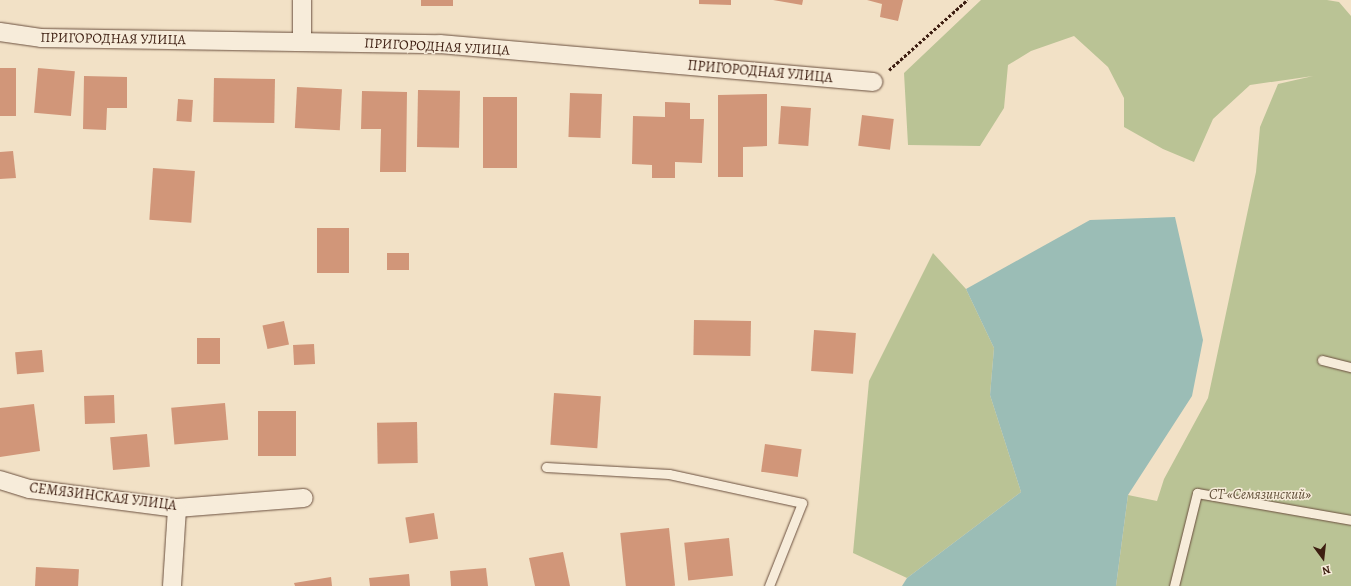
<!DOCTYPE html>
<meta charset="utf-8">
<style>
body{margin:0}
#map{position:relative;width:1351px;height:586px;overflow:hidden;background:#f2e1c6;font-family:Alegreya,serif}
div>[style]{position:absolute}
.green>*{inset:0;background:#bac395}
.water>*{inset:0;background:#9bbdb6}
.building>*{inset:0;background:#d19679;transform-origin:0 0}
.path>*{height:2.5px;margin-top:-1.25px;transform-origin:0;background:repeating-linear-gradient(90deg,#3d1e11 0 3px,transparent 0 5px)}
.roads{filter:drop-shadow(0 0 1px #6a4f3e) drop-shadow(0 0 1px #6a4f3e)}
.service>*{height:9px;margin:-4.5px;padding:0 4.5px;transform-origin:4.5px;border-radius:4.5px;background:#f7ecda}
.minor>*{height:18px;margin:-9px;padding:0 9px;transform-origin:9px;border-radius:9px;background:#f7ecda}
span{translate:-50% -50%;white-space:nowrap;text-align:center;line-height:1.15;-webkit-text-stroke:3px #f7ecda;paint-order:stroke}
.street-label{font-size:14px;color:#3d1e11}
.park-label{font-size:14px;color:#625039;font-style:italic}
.north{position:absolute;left:1303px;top:538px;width:40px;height:40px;-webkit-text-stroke:3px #f7ecda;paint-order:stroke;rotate:165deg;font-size:11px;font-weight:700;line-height:16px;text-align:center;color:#3d1e11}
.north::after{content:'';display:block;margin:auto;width:14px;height:18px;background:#3d1e11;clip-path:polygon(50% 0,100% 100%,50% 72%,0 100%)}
</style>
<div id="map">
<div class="green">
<i style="clip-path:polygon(981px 0,1327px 0,1339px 2px,1351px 16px,1351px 586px,1116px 586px,1128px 495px,1157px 501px,1164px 479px,1208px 398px,1256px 172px,1260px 127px,1278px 84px,1313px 76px,1250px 85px,1213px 119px,1194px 162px,1163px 149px,1124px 127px,1124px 98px,1108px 67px,1074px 36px,1031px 51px,1008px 65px,1004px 108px,980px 146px,908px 145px,904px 73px)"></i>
<i style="clip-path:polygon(933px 253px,966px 289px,994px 348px,990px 395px,1021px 492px,907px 578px,853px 553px,869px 381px)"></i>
</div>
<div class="water">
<i style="clip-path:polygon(1175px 217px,1203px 340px,1192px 396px,1128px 495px,1116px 586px,902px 586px,907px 578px,1021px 492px,990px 395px,994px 348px,966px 289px,1090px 220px)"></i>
</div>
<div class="building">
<i style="left:421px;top:0;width:32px;height:6px"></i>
<i style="clip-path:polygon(699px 0,731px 0,731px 5px,699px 4px)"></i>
<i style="clip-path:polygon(773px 0,803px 0,802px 5px)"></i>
<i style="clip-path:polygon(867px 0,903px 0,898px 21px,880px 17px,882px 4px)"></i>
<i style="left:0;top:68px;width:16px;height:48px"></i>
<i style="left:38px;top:68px;width:37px;height:45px;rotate:5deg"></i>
<i style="clip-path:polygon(84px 76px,127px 77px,127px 108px,107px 108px,106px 130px,83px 129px)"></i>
<i style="left:214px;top:78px;width:61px;height:44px;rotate:1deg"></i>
<i style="left:297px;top:87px;width:45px;height:41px;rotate:3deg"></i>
<i style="left:418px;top:90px;width:42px;height:57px;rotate:1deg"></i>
<i style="clip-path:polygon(362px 91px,407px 92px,406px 172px,380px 172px,381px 129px,361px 129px)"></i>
<i style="left:570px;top:93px;width:32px;height:44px;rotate:2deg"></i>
<i style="clip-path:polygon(767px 94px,767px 146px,743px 147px,743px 177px,718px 177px,718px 95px)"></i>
<i style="left:483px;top:97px;width:34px;height:71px"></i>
<i style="left:178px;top:99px;width:15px;height:22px;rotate:4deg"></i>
<i style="clip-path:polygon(665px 102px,690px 103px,690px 119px,704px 119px,702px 163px,675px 162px,675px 178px,652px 178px,652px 165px,632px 164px,633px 116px,665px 117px)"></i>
<i style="left:781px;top:106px;width:30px;height:38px;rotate:4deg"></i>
<i style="left:862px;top:115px;width:32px;height:31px;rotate:7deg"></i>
<i style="clip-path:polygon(13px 151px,16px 178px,0 179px,0 152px)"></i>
<i style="left:153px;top:168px;width:42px;height:52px;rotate:4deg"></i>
<i style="left:317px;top:228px;width:32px;height:45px"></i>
<i style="left:387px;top:253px;width:22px;height:17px"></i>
<i style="left:694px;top:320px;width:57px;height:35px;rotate:1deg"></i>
<i style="left:284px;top:321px;width:24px;height:22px;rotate:78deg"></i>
<i style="left:814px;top:330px;width:42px;height:41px;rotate:4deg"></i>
<i style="left:197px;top:338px;width:23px;height:26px"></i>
<i style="left:314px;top:344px;width:20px;height:21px;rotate:87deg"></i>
<i style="left:42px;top:350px;width:22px;height:27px;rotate:85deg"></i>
<i style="left:554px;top:393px;width:47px;height:52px;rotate:4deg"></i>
<i style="left:114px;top:395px;width:28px;height:30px;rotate:88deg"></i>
<i style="left:225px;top:403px;width:37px;height:54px;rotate:85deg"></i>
<i style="clip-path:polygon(34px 404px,40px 451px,0 457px,0 408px)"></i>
<i style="left:258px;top:411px;width:38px;height:45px"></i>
<i style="left:417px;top:422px;width:41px;height:40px;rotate:89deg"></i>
<i style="left:147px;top:434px;width:33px;height:37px;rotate:85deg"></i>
<i style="left:765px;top:444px;width:37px;height:28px;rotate:8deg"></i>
<i style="left:434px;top:513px;width:26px;height:29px;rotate:81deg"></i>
<i style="left:669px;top:528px;width:58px;height:49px;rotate:84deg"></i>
<i style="left:729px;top:538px;width:38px;height:45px;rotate:84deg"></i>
<i style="clip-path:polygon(563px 552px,570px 586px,535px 586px,529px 558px)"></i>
<i style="left:36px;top:567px;width:43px;height:19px;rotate:3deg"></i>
<i style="clip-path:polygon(486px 568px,488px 586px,451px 586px,450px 571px)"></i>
<i style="clip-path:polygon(409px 574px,410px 586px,370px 586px,369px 578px)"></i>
<i style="clip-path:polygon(331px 577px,332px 586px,295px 586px,294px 583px)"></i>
</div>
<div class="path">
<i style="left:889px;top:70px;width:105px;rotate:-41.9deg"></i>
</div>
<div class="roads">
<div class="service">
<i style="left:1322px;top:360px;width:30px;rotate:14deg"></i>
<i style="left:546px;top:467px;width:123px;rotate:3.3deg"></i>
<i style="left:669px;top:474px;width:136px;rotate:12.3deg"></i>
<i style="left:802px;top:503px;width:89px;rotate:111.7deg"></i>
<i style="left:1174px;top:586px;width:96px;rotate:-76.1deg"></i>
<i style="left:1197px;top:493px;width:156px;rotate:9.9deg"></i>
</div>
<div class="minor">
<i style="left:302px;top:0;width:42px;rotate:90deg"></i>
<i style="left:0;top:32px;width:41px;rotate:8.3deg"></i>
<i style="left:41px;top:38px;width:399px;rotate:0.9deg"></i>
<i style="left:440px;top:44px;width:435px;rotate:5deg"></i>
<i style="left:0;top:480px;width:31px;rotate:17deg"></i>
<i style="left:30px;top:489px;width:148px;rotate:7.4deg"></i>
<i style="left:177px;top:508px;width:127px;rotate:-4.5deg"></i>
<i style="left:172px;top:586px;width:78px;rotate:-86.3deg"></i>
</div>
</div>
<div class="street-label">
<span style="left:113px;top:39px;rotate:1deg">ПРИГОРОДНАЯ УЛИЦА</span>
<span style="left:437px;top:47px;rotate:3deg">ПРИГОРОДНАЯ УЛИЦА</span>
<span style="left:760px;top:72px;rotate:5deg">ПРИГОРОДНАЯ УЛИЦА</span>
<span style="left:103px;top:497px;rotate:7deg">СЕМЯЗИНСКАЯ УЛИЦА</span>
</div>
<div class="park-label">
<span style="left:1260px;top:495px">СТ «Семязинский»</span>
</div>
<div class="north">N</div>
</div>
